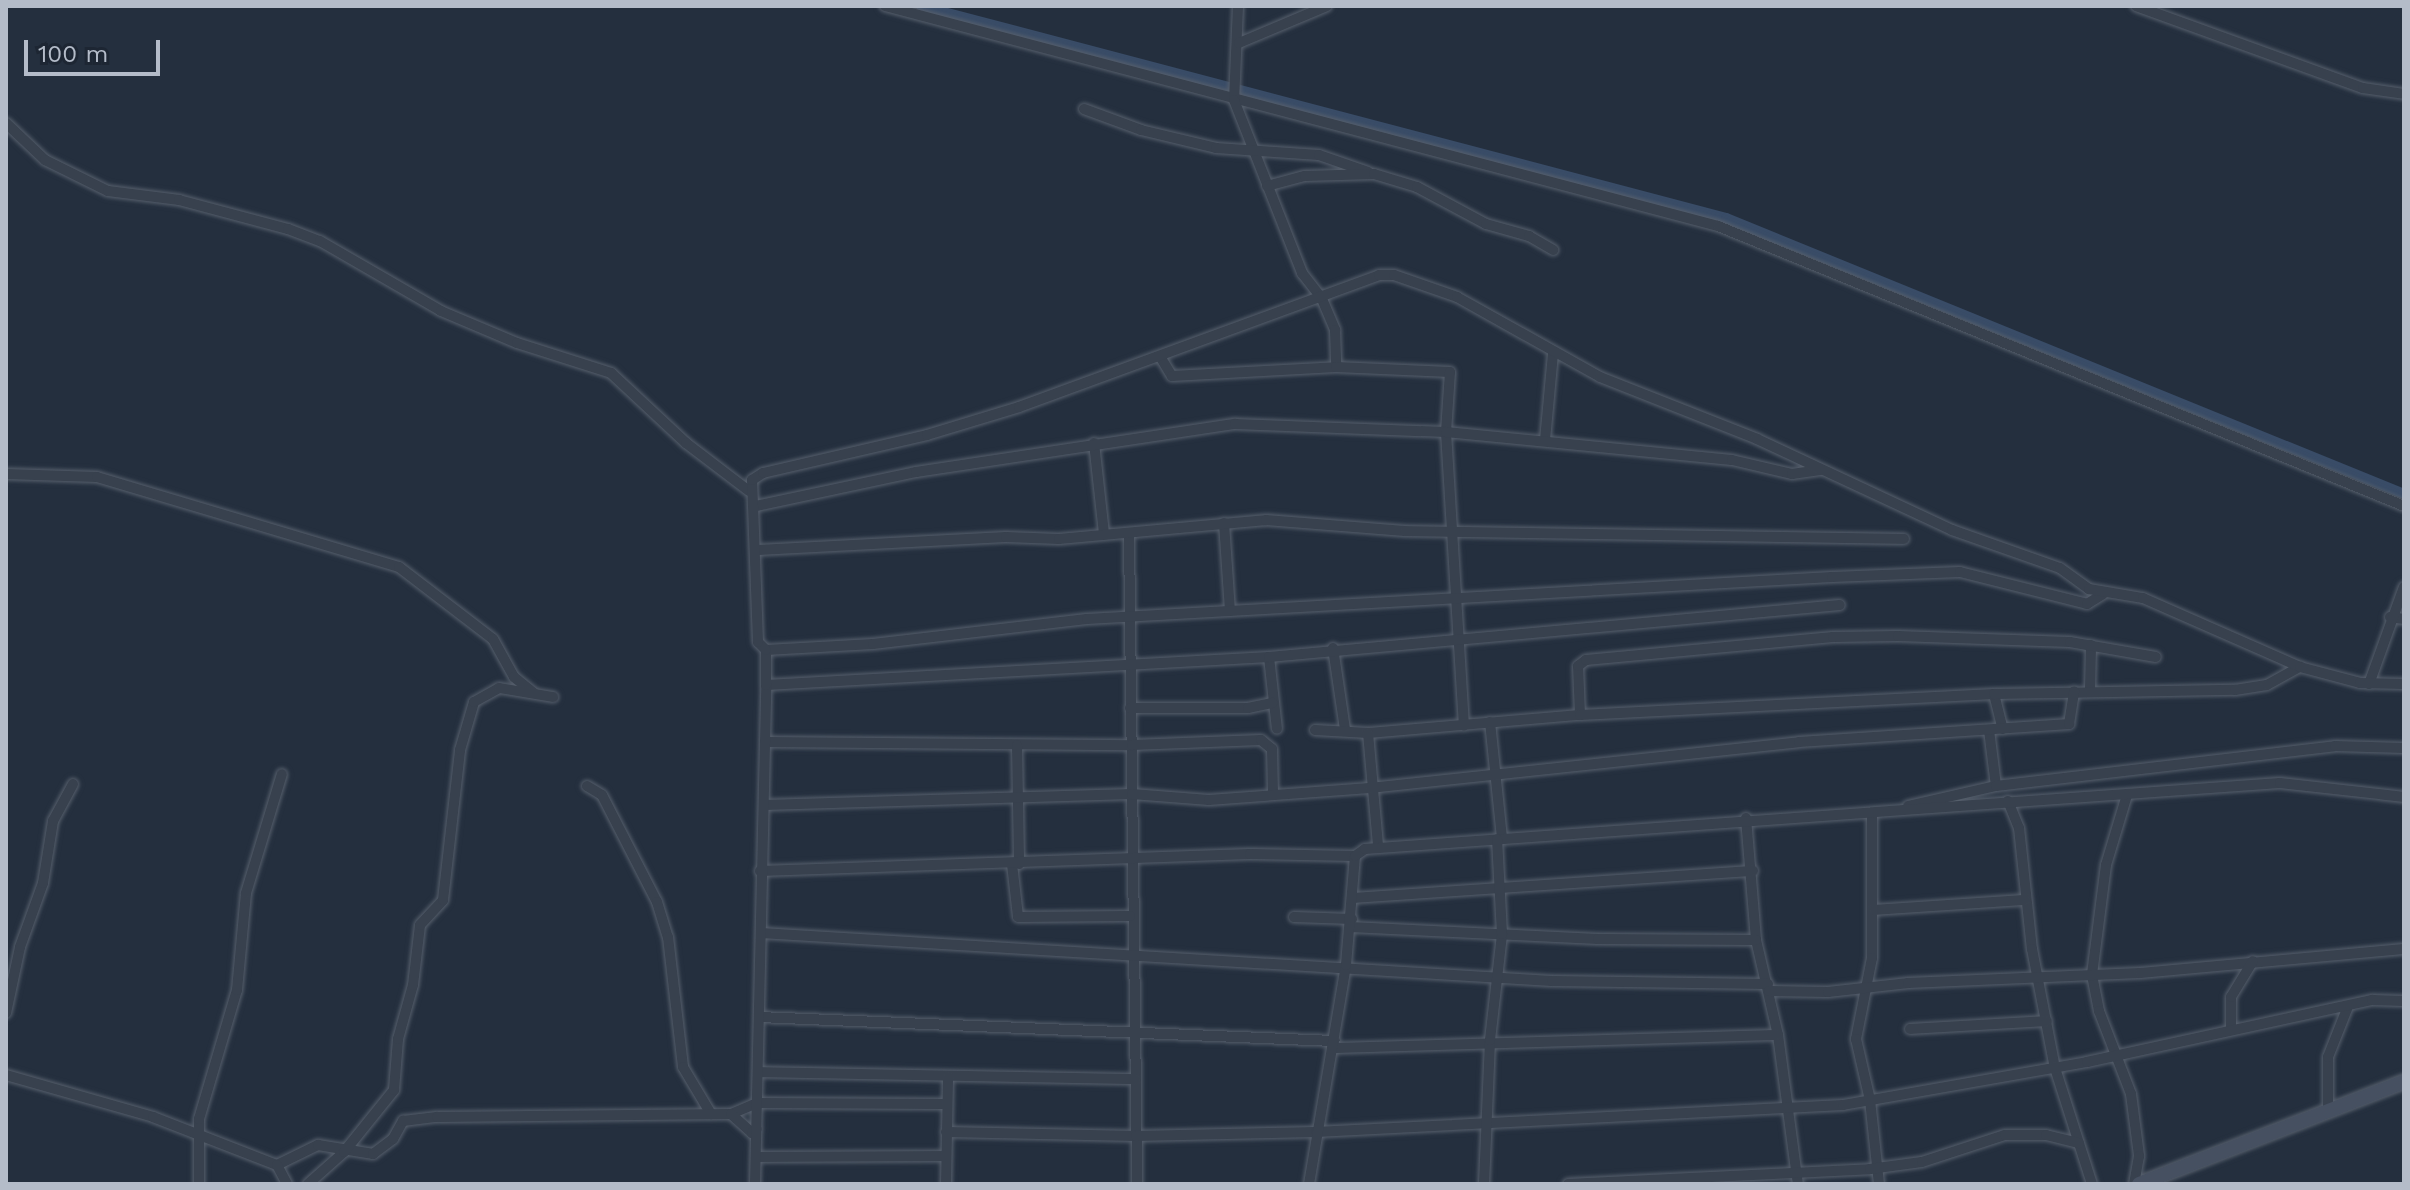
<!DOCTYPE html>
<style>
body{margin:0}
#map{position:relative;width:2410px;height:1190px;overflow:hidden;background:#242f3e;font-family:"Work Sans",sans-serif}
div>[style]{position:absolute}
.canal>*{height:10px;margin:-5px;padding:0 5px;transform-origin:5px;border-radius:5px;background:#394c67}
.roads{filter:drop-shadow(0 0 2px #565f6c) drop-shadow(0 0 2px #565f6c)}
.street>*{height:10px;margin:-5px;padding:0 5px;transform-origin:5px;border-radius:5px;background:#38414e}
.secondary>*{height:14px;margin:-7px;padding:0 7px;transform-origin:7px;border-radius:7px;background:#465061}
span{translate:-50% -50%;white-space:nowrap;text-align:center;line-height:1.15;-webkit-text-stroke:8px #1d2633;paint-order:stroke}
.frame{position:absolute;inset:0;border:8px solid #b4bcc9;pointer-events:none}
.scale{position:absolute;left:24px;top:40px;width:136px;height:36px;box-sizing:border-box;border:4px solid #b4bcc9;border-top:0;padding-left:10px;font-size:24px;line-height:28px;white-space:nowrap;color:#b4bcc9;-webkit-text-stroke:6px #1d2633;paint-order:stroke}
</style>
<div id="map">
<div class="canal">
<i style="left:921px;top:6px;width:832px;rotate:14.75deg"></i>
<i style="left:1726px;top:218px;width:732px;rotate:22.15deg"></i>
</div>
<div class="roads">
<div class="street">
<i style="left:885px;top:6px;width:862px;rotate:14.79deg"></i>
<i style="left:1718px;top:226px;width:741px;rotate:22.2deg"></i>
<i style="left:1238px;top:6px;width:94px;rotate:92.4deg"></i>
<i style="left:1234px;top:100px;width:186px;rotate:68.5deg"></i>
<i style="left:1302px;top:273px;width:33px;rotate:52deg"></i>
<i style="left:1322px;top:299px;width:34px;rotate:67deg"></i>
<i style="left:1335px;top:330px;width:37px;rotate:88deg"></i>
<i style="left:2136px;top:6px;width:241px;rotate:19.9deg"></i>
<i style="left:2363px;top:88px;width:41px;rotate:8.3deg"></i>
<i style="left:1239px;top:43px;width:95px;rotate:-22.8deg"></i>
<i style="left:1084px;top:109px;width:61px;rotate:20.2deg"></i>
<i style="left:1141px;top:130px;width:77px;rotate:13.5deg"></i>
<i style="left:1216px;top:148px;width:103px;rotate:3.9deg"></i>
<i style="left:1319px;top:155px;width:52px;rotate:19.1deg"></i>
<i style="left:6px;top:123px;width:54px;rotate:43.5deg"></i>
<i style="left:45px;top:160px;width:70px;rotate:26.2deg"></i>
<i style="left:108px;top:191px;width:72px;rotate:7.2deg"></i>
<i style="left:179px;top:200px;width:113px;rotate:14.9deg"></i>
<i style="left:288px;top:229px;width:34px;rotate:21deg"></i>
<i style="left:320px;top:241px;width:140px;rotate:30deg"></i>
<i style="left:441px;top:311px;width:82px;rotate:22.8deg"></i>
<i style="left:517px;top:343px;width:99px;rotate:17.7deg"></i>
<i style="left:611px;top:373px;width:103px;rotate:43deg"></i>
<i style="left:686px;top:443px;width:79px;rotate:37.3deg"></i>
<i style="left:1267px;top:186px;width:39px;rotate:-15deg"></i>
<i style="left:1305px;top:176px;width:69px;rotate:-1.7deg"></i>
<i style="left:1374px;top:174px;width:45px;rotate:16.8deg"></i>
<i style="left:1417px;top:187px;width:78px;rotate:28.2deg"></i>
<i style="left:1486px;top:224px;width:45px;rotate:15.6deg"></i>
<i style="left:1529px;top:236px;width:28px;rotate:30deg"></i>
<i style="left:1161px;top:358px;width:21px;rotate:59deg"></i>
<i style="left:1172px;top:376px;width:164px;rotate:-3.1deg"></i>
<i style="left:1336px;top:367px;width:114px;rotate:2.5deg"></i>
<i style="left:1450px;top:372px;width:60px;rotate:93.8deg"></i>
<i style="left:1446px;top:432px;width:294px;rotate:86.5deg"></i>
<i style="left:1545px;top:440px;width:87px;rotate:-84.7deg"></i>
<i style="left:1094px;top:443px;width:92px;rotate:83.7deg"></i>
<i style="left:6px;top:474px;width:91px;rotate:1.9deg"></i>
<i style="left:97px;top:477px;width:315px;rotate:16.6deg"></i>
<i style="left:399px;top:567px;width:118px;rotate:37.5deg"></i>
<i style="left:493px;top:639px;width:43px;rotate:61.1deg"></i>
<i style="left:514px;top:677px;width:26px;rotate:39deg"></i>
<i style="left:756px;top:506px;width:164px;rotate:-12deg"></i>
<i style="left:916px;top:472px;width:323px;rotate:-8.6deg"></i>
<i style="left:1235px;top:424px;width:211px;rotate:2.2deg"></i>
<i style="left:1446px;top:432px;width:287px;rotate:5.6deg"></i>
<i style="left:1732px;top:460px;width:62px;rotate:13.1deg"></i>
<i style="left:1792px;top:474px;width:30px;rotate:-8deg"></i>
<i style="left:1224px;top:523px;width:88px;rotate:86.1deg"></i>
<i style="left:1129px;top:534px;width:650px;rotate:89.29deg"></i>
<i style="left:758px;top:550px;width:248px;rotate:-3deg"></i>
<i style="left:1006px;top:537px;width:53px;rotate:2.2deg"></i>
<i style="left:1059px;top:539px;width:208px;rotate:-5.2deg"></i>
<i style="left:1266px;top:520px;width:139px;rotate:4.5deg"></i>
<i style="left:1405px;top:531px;width:499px;rotate:0.9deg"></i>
<i style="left:2390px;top:617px;width:14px;rotate:8deg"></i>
<i style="left:1333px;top:648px;width:82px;rotate:81.6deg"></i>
<i style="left:766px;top:650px;width:107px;rotate:-3.2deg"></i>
<i style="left:873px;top:644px;width:215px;rotate:-6.7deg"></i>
<i style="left:1087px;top:619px;width:746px;rotate:-3.23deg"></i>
<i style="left:1832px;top:577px;width:128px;rotate:-2.2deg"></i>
<i style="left:1960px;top:572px;width:131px;rotate:14.1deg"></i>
<i style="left:2087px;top:604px;width:19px;rotate:-32deg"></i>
<i style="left:1269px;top:657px;width:72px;rotate:83.7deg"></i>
<i style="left:2369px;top:684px;width:103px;rotate:-70.2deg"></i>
<i style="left:766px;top:685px;width:504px;rotate:-3.19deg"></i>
<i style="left:1269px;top:657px;width:573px;rotate:-5.2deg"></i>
<i style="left:2090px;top:690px;width:45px;rotate:-88.7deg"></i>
<i style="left:1994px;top:694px;width:36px;rotate:76deg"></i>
<i style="left:1130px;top:708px;width:118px"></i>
<i style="left:1248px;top:708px;width:25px;rotate:-12deg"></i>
<i style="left:1580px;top:715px;width:49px;rotate:-92.3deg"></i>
<i style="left:1578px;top:666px;width:10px;rotate:-37deg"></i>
<i style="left:1586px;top:660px;width:248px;rotate:-5.3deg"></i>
<i style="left:1833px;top:637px;width:65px;rotate:-0.9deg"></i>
<i style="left:1898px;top:636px;width:172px;rotate:2deg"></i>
<i style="left:2070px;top:642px;width:87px;rotate:9.9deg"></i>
<i style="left:1490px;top:722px;width:117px;rotate:84.1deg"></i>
<i style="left:1315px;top:730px;width:53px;rotate:3.2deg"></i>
<i style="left:1368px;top:733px;width:213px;rotate:-4.9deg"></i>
<i style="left:1580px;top:715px;width:415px;rotate:-2.9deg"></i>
<i style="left:1994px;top:694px;width:241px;rotate:-1deg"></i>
<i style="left:2235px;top:690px;width:32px;rotate:-9deg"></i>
<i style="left:2267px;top:685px;width:38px;rotate:-29deg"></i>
<i style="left:1989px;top:730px;width:56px;rotate:82.9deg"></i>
<i style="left:1368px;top:733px;width:113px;rotate:84.9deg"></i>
<i style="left:765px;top:742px;width:367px;rotate:0.5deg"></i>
<i style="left:1132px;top:745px;width:129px;rotate:-2.2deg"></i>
<i style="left:1261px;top:740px;width:14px;rotate:39deg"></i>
<i style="left:1272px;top:749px;width:45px;rotate:88.7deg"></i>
<i style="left:1017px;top:745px;width:119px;rotate:89deg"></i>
<i style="left:587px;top:786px;width:17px;rotate:31deg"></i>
<i style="left:602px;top:795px;width:120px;rotate:62.8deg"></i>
<i style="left:657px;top:902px;width:37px;rotate:73deg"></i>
<i style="left:668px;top:937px;width:131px;rotate:83.4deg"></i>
<i style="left:683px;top:1067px;width:55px;rotate:59.2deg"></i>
<i style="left:2127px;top:795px;width:73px;rotate:106.7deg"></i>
<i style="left:2106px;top:865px;width:111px;rotate:97.3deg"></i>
<i style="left:2092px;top:975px;width:37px;rotate:79deg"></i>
<i style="left:2099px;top:1011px;width:89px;rotate:68.9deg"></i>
<i style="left:2131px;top:1094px;width:63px;rotate:82.6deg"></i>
<i style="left:2139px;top:1156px;width:28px;rotate:100deg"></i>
<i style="left:2008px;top:801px;width:29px;rotate:68deg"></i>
<i style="left:2019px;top:828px;width:122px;rotate:83.9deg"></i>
<i style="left:2032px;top:949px;width:121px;rotate:79.1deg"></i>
<i style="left:2055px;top:1068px;width:122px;rotate:72.3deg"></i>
<i style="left:764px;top:805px;width:368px;rotate:-1.7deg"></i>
<i style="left:1132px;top:794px;width:77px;rotate:4.5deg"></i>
<i style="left:1209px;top:800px;width:161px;rotate:-4.3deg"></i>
<i style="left:1370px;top:788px;width:431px;rotate:-6.1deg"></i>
<i style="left:1799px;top:742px;width:271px;rotate:-3.8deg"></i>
<i style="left:2069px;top:724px;width:33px;rotate:-81deg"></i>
<i style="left:1908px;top:806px;width:90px;rotate:-12.8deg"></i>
<i style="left:1996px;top:786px;width:341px;rotate:-6.7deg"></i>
<i style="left:2335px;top:746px;width:69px;rotate:1.7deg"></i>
<i style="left:1872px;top:813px;width:145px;rotate:90deg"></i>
<i style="left:1872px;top:958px;width:83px;rotate:101.2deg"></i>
<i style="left:1856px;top:1039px;width:63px;rotate:77.1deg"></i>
<i style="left:1870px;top:1100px;width:84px;rotate:83.9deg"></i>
<i style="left:1746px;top:818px;width:122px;rotate:85.3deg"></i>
<i style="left:1756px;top:940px;width:98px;rotate:77deg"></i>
<i style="left:1778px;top:1035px;width:150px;rotate:82.4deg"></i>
<i style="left:1012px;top:864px;width:53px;rotate:83.5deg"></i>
<i style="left:1018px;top:917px;width:112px;rotate:-0.5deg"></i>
<i style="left:760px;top:871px;width:490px;rotate:-2deg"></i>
<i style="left:1250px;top:854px;width:105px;rotate:1.1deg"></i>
<i style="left:1354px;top:898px;width:400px;rotate:-3.9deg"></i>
<i style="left:1874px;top:910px;width:152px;rotate:-3.8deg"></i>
<i style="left:1294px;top:917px;width:58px;rotate:2deg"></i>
<i style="left:1350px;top:927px;width:248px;rotate:2.8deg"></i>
<i style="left:1598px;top:939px;width:158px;rotate:0.4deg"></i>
<i style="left:761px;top:933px;width:792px;rotate:3.47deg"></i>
<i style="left:1552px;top:981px;width:216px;rotate:0.8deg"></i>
<i style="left:1769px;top:991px;width:59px;rotate:1deg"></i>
<i style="left:1828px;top:992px;width:81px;rotate:-6.4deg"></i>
<i style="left:1908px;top:983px;width:232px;rotate:-2.5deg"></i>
<i style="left:2140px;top:973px;width:265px;rotate:-5.2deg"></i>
<i style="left:6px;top:1013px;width:67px;rotate:-78deg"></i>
<i style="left:20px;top:947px;width:68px;rotate:-70.2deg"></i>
<i style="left:43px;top:883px;width:63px;rotate:-80.8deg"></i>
<i style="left:53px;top:821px;width:42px;rotate:-61.6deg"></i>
<i style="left:759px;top:1017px;width:576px;rotate:2.39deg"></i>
<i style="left:2231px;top:1027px;width:30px;rotate:-90deg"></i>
<i style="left:2231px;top:997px;width:42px;rotate:-58.6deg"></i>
<i style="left:1910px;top:1029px;width:137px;rotate:-3.3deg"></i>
<i style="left:1333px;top:1048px;width:445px;rotate:-1.7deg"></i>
<i style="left:758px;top:1072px;width:378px;rotate:1.1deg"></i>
<i style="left:6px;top:1075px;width:153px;rotate:15.9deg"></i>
<i style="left:153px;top:1117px;width:133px;rotate:21.2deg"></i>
<i style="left:277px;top:1165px;width:46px;rotate:-26deg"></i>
<i style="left:318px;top:1145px;width:56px;rotate:9.3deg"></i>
<i style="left:373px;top:1154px;width:25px;rotate:-37deg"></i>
<i style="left:393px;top:1139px;width:21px;rotate:-61deg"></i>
<i style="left:403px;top:1121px;width:34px;rotate:-7deg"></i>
<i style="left:437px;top:1117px;width:294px;rotate:-0.6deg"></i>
<i style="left:731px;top:1114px;width:28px;rotate:-23deg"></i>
<i style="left:757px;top:1103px;width:190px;rotate:0.3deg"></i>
<i style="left:2328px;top:1112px;width:55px;rotate:-90deg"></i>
<i style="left:2328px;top:1057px;width:52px;rotate:-68.4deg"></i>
<i style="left:731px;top:1114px;width:28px;rotate:42deg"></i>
<i style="left:752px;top:1133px;width:6px;rotate:-39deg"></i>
<i style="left:946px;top:1132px;width:190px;rotate:1.2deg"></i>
<i style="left:1136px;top:1136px;width:180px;rotate:-1.3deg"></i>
<i style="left:1316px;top:1132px;width:528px;rotate:-2.93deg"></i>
<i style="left:1843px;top:1105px;width:248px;rotate:-10deg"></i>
<i style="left:2087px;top:1062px;width:292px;rotate:-12.3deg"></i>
<i style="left:2372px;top:1000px;width:32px;rotate:2deg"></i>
<i style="left:756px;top:1157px;width:189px;rotate:-0.3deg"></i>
<i style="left:277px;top:1165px;width:21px;rotate:62deg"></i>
<i style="left:199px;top:1184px;width:65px;rotate:-90deg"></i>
<i style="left:199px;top:1119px;width:134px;rotate:-73.6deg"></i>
<i style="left:237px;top:990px;width:97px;rotate:-84.7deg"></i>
<i style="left:246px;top:893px;width:124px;rotate:-73.2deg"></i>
<i style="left:308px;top:1184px;width:48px;rotate:-41.6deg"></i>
<i style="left:344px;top:1152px;width:80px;rotate:-51.1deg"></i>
<i style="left:394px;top:1090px;width:51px;rotate:-85.5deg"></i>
<i style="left:398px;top:1039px;width:56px;rotate:-74.5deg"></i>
<i style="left:413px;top:985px;width:60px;rotate:-83.3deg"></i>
<i style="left:420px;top:925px;width:34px;rotate:-47deg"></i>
<i style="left:443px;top:900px;width:151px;rotate:-83.5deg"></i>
<i style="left:460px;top:750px;width:50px;rotate:-73.7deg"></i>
<i style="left:474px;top:702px;width:29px;rotate:-29deg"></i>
<i style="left:499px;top:688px;width:55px;rotate:9.5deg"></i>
<i style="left:755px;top:1184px;width:499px;rotate:-88.7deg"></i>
<i style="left:766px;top:685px;width:35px;rotate:-90deg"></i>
<i style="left:766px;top:650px;width:11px;rotate:-135deg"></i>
<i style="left:758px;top:642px;width:162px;rotate:-92.1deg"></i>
<i style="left:752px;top:480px;width:13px;rotate:-32deg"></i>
<i style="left:763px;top:473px;width:168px;rotate:-13deg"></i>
<i style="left:927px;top:435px;width:96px;rotate:-16.9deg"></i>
<i style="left:1019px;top:407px;width:383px;rotate:-20.1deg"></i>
<i style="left:1379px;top:275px;width:15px"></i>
<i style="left:1394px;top:275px;width:67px;rotate:19.2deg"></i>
<i style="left:1457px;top:297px;width:164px;rotate:29.2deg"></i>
<i style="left:1600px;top:377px;width:169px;rotate:21.5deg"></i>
<i style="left:1757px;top:439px;width:215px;rotate:25deg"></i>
<i style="left:1952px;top:530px;width:114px;rotate:19.4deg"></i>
<i style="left:2060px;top:568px;width:36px;rotate:36deg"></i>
<i style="left:2089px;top:589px;width:55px;rotate:9.5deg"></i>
<i style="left:2143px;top:598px;width:171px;rotate:23.7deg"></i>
<i style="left:2300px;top:667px;width:62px;rotate:14.9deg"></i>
<i style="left:2360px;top:683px;width:44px;rotate:1.3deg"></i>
<i style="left:946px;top:1184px;width:108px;rotate:-88.9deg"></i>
<i style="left:1309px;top:1184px;width:222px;rotate:-80.4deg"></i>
<i style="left:1346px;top:965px;width:109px;rotate:-85.3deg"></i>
<i style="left:1355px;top:856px;width:12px;rotate:-35deg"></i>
<i style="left:1365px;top:849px;width:917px;rotate:-4.13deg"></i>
<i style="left:2280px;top:783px;width:125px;rotate:6.4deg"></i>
<i style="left:1484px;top:1184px;width:144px;rotate:-87.6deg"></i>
<i style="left:1490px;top:1040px;width:107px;rotate:-83.5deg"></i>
<i style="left:1502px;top:934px;width:95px;rotate:-93deg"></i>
<i style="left:1568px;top:1184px;width:302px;rotate:-2.8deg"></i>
<i style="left:1870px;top:1169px;width:52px;rotate:-7.7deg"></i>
<i style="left:1922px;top:1162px;width:87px;rotate:-18deg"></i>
<i style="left:2005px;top:1135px;width:41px"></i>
<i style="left:2046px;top:1135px;width:34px;rotate:14deg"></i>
</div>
<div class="secondary">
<i style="left:2139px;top:1184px;width:284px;rotate:-21.1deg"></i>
</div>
</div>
<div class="frame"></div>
<div class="scale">100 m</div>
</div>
